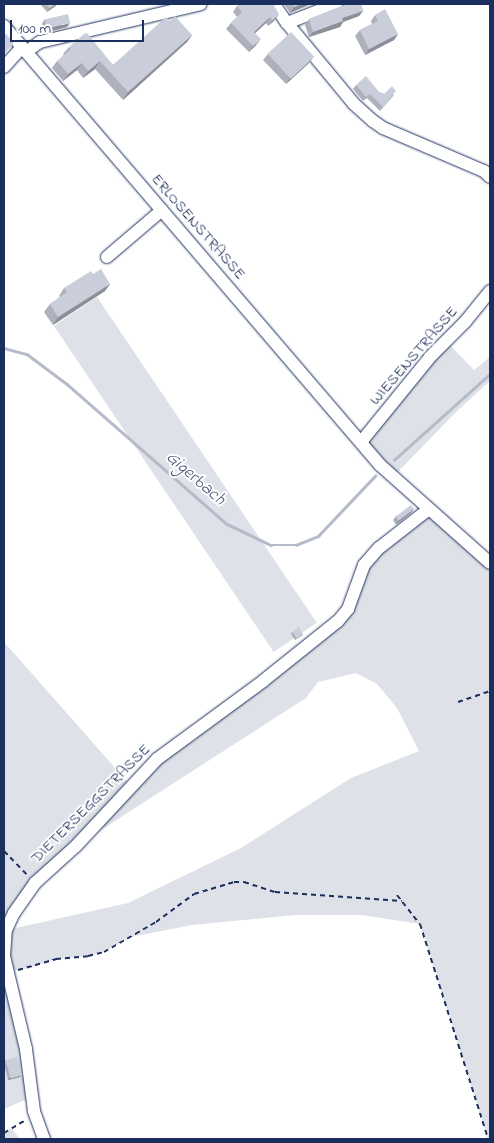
<!DOCTYPE html>
<style>
body{margin:0}
#map{position:relative;width:494px;height:1143px;overflow:hidden;background:#fff;font-family:"Indie Flower",sans-serif}
div>[style]{position:absolute}
.green>*{inset:0;background:#dee1e7;transform-origin:0 0}
.stream>*{height:2.5px;margin:-1.25px;padding:0 1.25px;transform-origin:1.25px;border-radius:1.25px;background:#b5bbca}
.path>*{height:2px;margin-top:-1px;transform-origin:0;background:repeating-linear-gradient(90deg,#1b2f5e 0 5px,transparent 0 9px)}
.roads{filter:drop-shadow(0 0 1px #1b2f5e) drop-shadow(0 0 1px #1b2f5e)}
.minor>*{height:12px;margin:-6px;padding:0 6px;transform-origin:6px;border-radius:6px;background:#fff}
.wall>*{inset:0;background:#aeb1bb}
.shaded-wall>*{inset:0;background:#8d9099}
.building>*{inset:0;background:#caceda;transform-origin:0 0}
span{translate:-50% -50%;white-space:nowrap;text-align:center;line-height:1.15;-webkit-text-stroke:4px #fff;paint-order:stroke}
.street-label{font-size:16px;color:#1b2f5e}
.water-label{font-size:18px;color:#49597e;font-style:italic}
.frame{position:absolute;inset:0;border:5px solid #1b2f5e;pointer-events:none}
.scale{position:absolute;left:10px;top:20px;width:134px;height:22px;box-sizing:border-box;border:2px solid #1b2f5e;border-top:0;padding-left:6px;font-size:15px;line-height:18px;white-space:nowrap;color:#1b2f5e;-webkit-text-stroke:4px #fff;paint-order:stroke}
</style>
<div id="map">
<div class="green">
<i style="left:97px;top:297px;width:393px;height:52px;rotate:56deg"></i>
<i style="clip-path:polygon(446px 341px,474px 370px,490px 357px,490px 381px,456px 412px,393px 477px,361px 442px)"></i>
<i style="clip-path:polygon(evenodd,429px 509px,490px 563px,490px 1139px,488px 1139px,420px 924px,362px 915px,296px 915px,192px 925px,131px 937px,104px 952px,88px 956px,56px 959px,25px 969px,8px 971px,32px 1097px,4px 1109px,4px 642px,131px 786px,338px 621px,364px 565px,429px 509px,356px 673px,377px 684px,397px 708px,419px 751px,351px 778px,241px 848px,128px 903px,7px 930px,35px 883px,76px 846px,306px 698px,318px 682px,356px 673px)"></i>
<i style="clip-path:polygon(11px 1128px,20px 1139px,4px 1139px,4px 1133px)"></i>
</div>
<div class="stream">
<i style="left:4px;top:348px;width:24px;rotate:15deg"></i>
<i style="left:27px;top:354px;width:50px;rotate:36.9deg"></i>
<i style="left:67px;top:384px;width:213px;rotate:41.2deg"></i>
<i style="left:227px;top:524px;width:49px;rotate:25.5deg"></i>
<i style="left:271px;top:545px;width:25px"></i>
<i style="left:296px;top:545px;width:24px;rotate:-22deg"></i>
<i style="left:318px;top:536px;width:83px;rotate:-46.5deg"></i>
<i style="left:394px;top:460px;width:129px;rotate:-41.9deg"></i>
</div>
<div class="path">
<i style="left:458px;top:702px;width:34px;rotate:-19deg"></i>
<i style="left:4px;top:851px;width:35px;rotate:46deg"></i>
<i style="left:397px;top:895px;width:37px;rotate:52deg"></i>
<i style="left:420px;top:924px;width:225px;rotate:72.4deg"></i>
<i style="left:18px;top:970px;width:40px;rotate:-16deg"></i>
<i style="left:56px;top:959px;width:32px;rotate:-5deg"></i>
<i style="left:88px;top:956px;width:16px;rotate:-14deg"></i>
<i style="left:104px;top:952px;width:60px;rotate:-30deg"></i>
<i style="left:156px;top:922px;width:47px;rotate:-36.4deg"></i>
<i style="left:194px;top:894px;width:42px;rotate:-16.7deg"></i>
<i style="left:234px;top:882px;width:10px"></i>
<i style="left:244px;top:882px;width:33px;rotate:18deg"></i>
<i style="left:275px;top:892px;width:127px;rotate:4.1deg"></i>
<i style="left:4px;top:1133px;width:26px;rotate:-31deg"></i>
</div>
<div class="roads">
<div class="minor">
<i style="left:274px;top:4px;width:23px;rotate:56deg"></i>
<i style="left:287px;top:23px;width:105px;rotate:50.4deg"></i>
<i style="left:354px;top:104px;width:25px;rotate:42deg"></i>
<i style="left:373px;top:121px;width:12px;rotate:35deg"></i>
<i style="left:383px;top:128px;width:110px;rotate:23.1deg"></i>
<i style="left:484px;top:171px;width:8px;rotate:45deg"></i>
<i style="left:287px;top:23px;width:53px;rotate:-21.2deg"></i>
<i style="left:4px;top:26px;width:578px;rotate:49.42deg"></i>
<i style="left:380px;top:465px;width:147px;rotate:41.7deg"></i>
<i style="left:26px;top:52px;width:17px;rotate:-36deg"></i>
<i style="left:40px;top:42px;width:165px;rotate:-13.3deg"></i>
<i style="left:4px;top:67px;width:27px;rotate:-48deg"></i>
<i style="left:107px;top:257px;width:72px;rotate:-40.5deg"></i>
<i style="left:361px;top:442px;width:109px;rotate:-50.9deg"></i>
<i style="left:430px;top:357px;width:49px;rotate:-45deg"></i>
<i style="left:465px;top:322px;width:40px;rotate:-51deg"></i>
<i style="left:44px;top:1139px;width:30px;rotate:-110deg"></i>
<i style="left:34px;top:1111px;width:63px;rotate:-97.4deg"></i>
<i style="left:26px;top:1049px;width:96px;rotate:-103.3deg"></i>
<i style="left:4px;top:956px;width:26px;rotate:-86deg"></i>
<i style="left:6px;top:930px;width:19px;rotate:-65deg"></i>
<i style="left:14px;top:913px;width:37px;rotate:-55deg"></i>
<i style="left:35px;top:883px;width:55px;rotate:-42.1deg"></i>
<i style="left:76px;top:846px;width:119px;rotate:-47deg"></i>
<i style="left:157px;top:759px;width:132px;rotate:-36.3deg"></i>
<i style="left:263px;top:681px;width:96px;rotate:-38.7deg"></i>
<i style="left:338px;top:621px;width:16px;rotate:-50deg"></i>
<i style="left:348px;top:609px;width:47px;rotate:-70deg"></i>
<i style="left:364px;top:565px;width:23px;rotate:-49deg"></i>
<i style="left:379px;top:548px;width:63px;rotate:-38deg"></i>
</div>
</div>
<div class="wall">
<i style="clip-path:polygon(40px 4px,58px 4px,47px 12px)"></i>
<i style="clip-path:polygon(273px 4px,275px 20px,268px 26px,266px 23px,255px 33px,256px 45px,249px 52px,226px 29px,231px 23px,237px 17px,233px 12px,237px 6px)"></i>
<i style="clip-path:polygon(284px 4px,311px 4px,290px 13px)"></i>
<i style="clip-path:polygon(344px 4px,361px 4px,363px 11px,359px 16px,343px 22px,340px 27px,309px 37px,305px 25px,309px 19px,342px 6px)"></i>
<i style="clip-path:polygon(375px 15px,398px 34px,394px 40px,365px 55px,355px 36px,360px 30px,372px 24px,371px 21px)"></i>
<i style="clip-path:polygon(45px 19px,67px 27px,44px 33px,42px 23px)"></i>
<i style="clip-path:polygon(170px 21px,192px 35px,187px 42px,123px 100px,95px 69px,83px 78px,77px 70px,63px 81px,52px 68px,57px 61px,64px 55px,63px 54px,69px 47px,113px 65px)"></i>
<i style="clip-path:polygon(268px 54px,309px 63px,286px 84px,263px 60px)"></i>
<i style="clip-path:polygon(356px 85px,379px 92px,384px 94px,394px 95px,380px 111px,367px 98px,363px 101px,353px 89px)"></i>
<i style="clip-path:polygon(93px 274px,110px 284px,105px 291px,53px 325px,44px 312px,50px 304px,60px 297px,59px 296px,64px 288px)"></i>
<i style="clip-path:polygon(414px 509px,411px 513px,396px 525px,393px 520px,396px 516px)"></i>
<i style="clip-path:polygon(292px 632px,303px 634px,302px 636px,295px 640px,291px 634px)"></i>
<i style="clip-path:polygon(5px 1060px,20px 1077px,8px 1080px,4px 1064px)"></i>
</div>
<div class="shaded-wall">
<i style="clip-path:polygon(56px 4px,58px 4px,47px 12px,50px 8px)"></i>
<i style="clip-path:polygon(302px 4px,311px 4px,290px 13px,294px 7px)"></i>
<i style="clip-path:polygon(363px 11px,359px 16px,343px 22px,340px 27px,309px 37px,313px 32px,342px 18px)"></i>
<i style="clip-path:polygon(279px 14px,275px 20px,268px 26px,273px 20px)"></i>
<i style="clip-path:polygon(270px 17px,266px 23px,250px 38px,254px 32px)"></i>
<i style="clip-path:polygon(70px 23px,67px 27px,44px 33px,47px 29px)"></i>
<i style="clip-path:polygon(398px 34px,394px 40px,365px 55px,369px 49px)"></i>
<i style="clip-path:polygon(192px 35px,187px 42px,123px 100px,128px 92px)"></i>
<i style="clip-path:polygon(261px 39px,256px 45px,249px 52px,253px 46px)"></i>
<i style="clip-path:polygon(314px 57px,309px 63px,286px 84px,290px 78px)"></i>
<i style="clip-path:polygon(100px 61px,95px 69px,83px 78px,88px 71px)"></i>
<i style="clip-path:polygon(82px 63px,77px 70px,63px 81px,68px 74px)"></i>
<i style="clip-path:polygon(110px 284px,105px 291px,53px 325px,58px 317px)"></i>
<i style="clip-path:polygon(414px 509px,411px 513px,396px 525px,399px 520px)"></i>
<i style="clip-path:polygon(22px 1075px,20px 1077px,8px 1080px,9px 1078px)"></i>
</div>
<div class="building">
<i style="clip-path:polygon(46px 4px,56px 4px,50px 8px)"></i>
<i style="clip-path:polygon(239px 4px,273px 4px,279px 14px,273px 20px,270px 17px,254px 32px,261px 39px,253px 46px,231px 23px,242px 12px,237px 6px)"></i>
<i style="clip-path:polygon(292px 4px,302px 4px,294px 7px)"></i>
<i style="clip-path:polygon(344px 4px,361px 4px,363px 11px,342px 18px,343px 21px,313px 32px,309px 19px,343px 6px)"></i>
<i style="clip-path:polygon(385px 9px,398px 34px,369px 49px,360px 30px,378px 21px,375px 15px)"></i>
<i style="left:68px;top:14px;width:9px;height:24px;rotate:77deg"></i>
<i style="clip-path:polygon(175px 16px,192px 35px,128px 92px,100px 61px,88px 71px,82px 63px,68px 74px,57px 61px,71px 49px,69px 47px,84px 34px,87px 33px,113px 65px,166px 17px,170px 21px)"></i>
<i style="left:291px;top:32px;width:34px;height:32px;rotate:47deg"></i>
<i style="clip-path:polygon(4px 34px,4px 35px,6px 34px,14px 43px,4px 54px)"></i>
<i style="clip-path:polygon(366px 76px,379px 92px,384px 94px,392px 86px,396px 91px,383px 107px,370px 94px,366px 97px,356px 85px)"></i>
<i style="clip-path:polygon(101px 269px,110px 284px,58px 317px,50px 304px,67px 292px,64px 288px,91px 271px,93px 274px)"></i>
<i style="left:411px;top:505px;width:5px;height:19px;rotate:53deg"></i>
<i style="clip-path:polygon(299px 627px,303px 634px,297px 638px,292px 632px)"></i>
<i style="left:17px;top:1057px;width:19px;height:12px;rotate:74deg"></i>
</div>
<div class="street-label">
<span style="left:198px;top:227px;rotate:49deg">ERLOSENSTRASSE</span>
<span style="left:414px;top:356px;rotate:-49deg">WIESENSTRASSE</span>
<span style="left:91px;top:804px;rotate:-45deg">DIETERSEGGSTRASSE</span>
</div>
<div class="water-label">
<span style="left:195px;top:479px;rotate:41deg">Gigerbach</span>
</div>
<div class="frame"></div>
<div class="scale">100 m</div>
</div>
